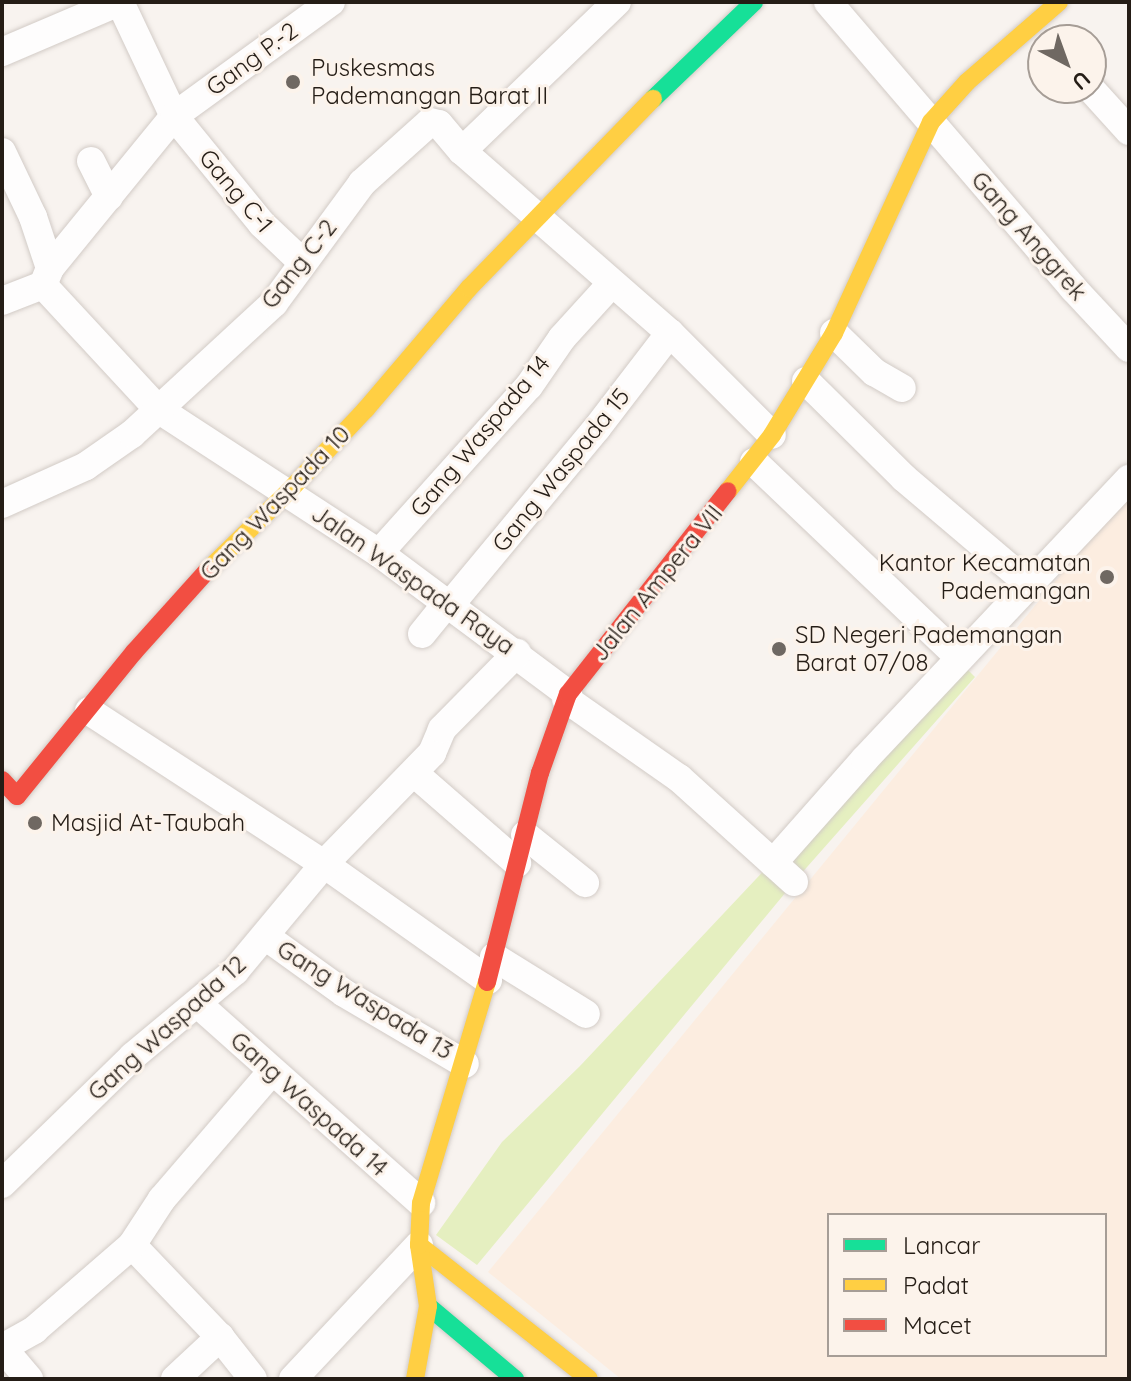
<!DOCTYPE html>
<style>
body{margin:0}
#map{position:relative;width:1131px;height:1381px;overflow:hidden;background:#f8f3ef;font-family:Quicksand,sans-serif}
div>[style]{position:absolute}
.built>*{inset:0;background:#fcede0}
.green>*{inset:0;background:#e5efc0}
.roads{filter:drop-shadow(0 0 2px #d2cbc6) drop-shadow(0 0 2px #d2cbc6)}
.street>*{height:28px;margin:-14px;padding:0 14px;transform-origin:14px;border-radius:14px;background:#fefdfd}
.fast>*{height:18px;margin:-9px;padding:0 9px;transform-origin:9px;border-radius:9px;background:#16e098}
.slow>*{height:18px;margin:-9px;padding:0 9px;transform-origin:9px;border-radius:9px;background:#ffcf43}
.jam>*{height:18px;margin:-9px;padding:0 9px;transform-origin:9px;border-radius:9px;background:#f24e42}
.dots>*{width:22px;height:22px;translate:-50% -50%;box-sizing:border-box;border:4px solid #fcf3eb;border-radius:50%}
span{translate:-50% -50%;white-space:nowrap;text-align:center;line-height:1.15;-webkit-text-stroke:6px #fcf3eb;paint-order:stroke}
.street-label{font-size:24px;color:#251d16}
.poi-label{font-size:24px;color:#251d16}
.left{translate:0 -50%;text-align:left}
.right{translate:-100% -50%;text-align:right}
.frame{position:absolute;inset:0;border:4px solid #251d16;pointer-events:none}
.legend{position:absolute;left:827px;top:1213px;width:280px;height:144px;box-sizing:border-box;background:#fcf3eb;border:2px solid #a69d96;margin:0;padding:10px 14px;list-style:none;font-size:24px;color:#251d16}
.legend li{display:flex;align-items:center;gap:16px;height:40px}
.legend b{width:40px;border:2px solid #a69d96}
.north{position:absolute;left:1027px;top:24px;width:80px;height:80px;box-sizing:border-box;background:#fcf3eb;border:2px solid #a69d96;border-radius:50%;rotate:139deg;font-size:22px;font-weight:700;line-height:32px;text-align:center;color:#251d16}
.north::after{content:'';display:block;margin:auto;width:28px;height:36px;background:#6f6862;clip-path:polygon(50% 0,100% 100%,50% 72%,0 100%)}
</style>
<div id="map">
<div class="built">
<i style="clip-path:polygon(evenodd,1125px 496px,1129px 499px,1129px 1379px,621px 1379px,488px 1272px,1125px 496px,829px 1215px,1105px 1215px,1105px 1355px,829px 1355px,829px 1215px)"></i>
</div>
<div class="green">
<i style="clip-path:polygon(960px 662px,975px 677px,800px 875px,477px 1265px,436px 1235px,502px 1142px,580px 1066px)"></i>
</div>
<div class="roads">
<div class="street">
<i style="left:120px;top:2px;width:126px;rotate:64.7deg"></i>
<i style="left:174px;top:116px;width:196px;rotate:129.2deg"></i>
<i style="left:50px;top:268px;width:18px;rotate:112deg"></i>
<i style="left:43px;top:285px;width:169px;rotate:47.2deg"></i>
<i style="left:158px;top:409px;width:264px;rotate:33.1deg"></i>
<i style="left:379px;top:553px;width:236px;rotate:36.7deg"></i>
<i style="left:828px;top:2px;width:377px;rotate:49.4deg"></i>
<i style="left:1073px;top:288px;width:82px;rotate:47deg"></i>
<i style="left:2px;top:52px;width:127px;rotate:-23.1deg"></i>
<i style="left:1090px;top:88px;width:58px;rotate:47.8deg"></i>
<i style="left:462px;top:151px;width:215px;rotate:-43.9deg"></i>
<i style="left:2px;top:152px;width:72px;rotate:64.5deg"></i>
<i style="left:33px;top:217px;width:54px;rotate:71.6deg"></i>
<i style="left:91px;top:161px;width:40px;rotate:63.4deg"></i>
<i style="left:302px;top:262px;width:55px;rotate:-136.5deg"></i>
<i style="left:262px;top:224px;width:139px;rotate:-129.2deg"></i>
<i style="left:174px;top:116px;width:194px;rotate:-36deg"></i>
<i style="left:2px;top:301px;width:44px;rotate:-21.3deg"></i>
<i style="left:834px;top:333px;width:56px;rotate:44.3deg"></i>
<i style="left:874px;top:372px;width:32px;rotate:30deg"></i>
<i style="left:806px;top:381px;width:138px;rotate:44.7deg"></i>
<i style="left:904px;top:478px;width:164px;rotate:40.3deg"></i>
<i style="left:754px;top:462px;width:284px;rotate:43.6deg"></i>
<i style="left:2px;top:504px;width:92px;rotate:-24.3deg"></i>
<i style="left:86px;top:466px;width:56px;rotate:-34.8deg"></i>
<i style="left:132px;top:434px;width:193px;rotate:-42.7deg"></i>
<i style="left:274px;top:303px;width:149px;rotate:-53.7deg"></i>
<i style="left:362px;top:183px;width:91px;rotate:-41.9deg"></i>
<i style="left:430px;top:122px;width:9px;rotate:13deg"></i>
<i style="left:439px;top:124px;width:35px;rotate:50deg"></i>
<i style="left:462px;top:151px;width:276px;rotate:41.2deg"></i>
<i style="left:670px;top:333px;width:144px;rotate:45deg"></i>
<i style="left:379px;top:553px;width:224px;rotate:-48.1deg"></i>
<i style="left:529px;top:386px;width:58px;rotate:-55.5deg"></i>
<i style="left:562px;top:338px;width:74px;rotate:-47.7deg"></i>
<i style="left:450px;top:605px;width:230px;rotate:-50.3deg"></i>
<i style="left:597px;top:428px;width:120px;rotate:-52.5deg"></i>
<i style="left:422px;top:634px;width:40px;rotate:-51deg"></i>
<i style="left:566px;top:699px;width:138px;rotate:35deg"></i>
<i style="left:679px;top:778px;width:155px;rotate:42.1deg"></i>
<i style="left:89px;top:711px;width:280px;rotate:33.1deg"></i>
<i style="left:324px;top:864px;width:201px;rotate:35.3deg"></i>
<i style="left:414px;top:773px;width:137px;rotate:41.1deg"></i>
<i style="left:525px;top:835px;width:77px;rotate:38.7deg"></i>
<i style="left:773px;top:863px;width:139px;rotate:-48.5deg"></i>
<i style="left:865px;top:759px;width:385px;rotate:-46.7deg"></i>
<i style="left:265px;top:936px;width:97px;rotate:35.8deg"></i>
<i style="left:344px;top:993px;width:140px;rotate:30.4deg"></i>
<i style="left:494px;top:957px;width:108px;rotate:31.8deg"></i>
<i style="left:198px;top:1004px;width:299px;rotate:41.7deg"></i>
<i style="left:2px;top:1184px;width:183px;rotate:-44.3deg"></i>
<i style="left:133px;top:1056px;width:133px;rotate:-39.8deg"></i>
<i style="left:235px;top:971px;width:139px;rotate:-50.2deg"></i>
<i style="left:324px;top:864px;width:155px;rotate:-45.8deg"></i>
<i style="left:432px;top:753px;width:26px;rotate:-67deg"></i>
<i style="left:442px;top:729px;width:107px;rotate:-45.4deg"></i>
<i style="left:132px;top:1245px;width:127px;rotate:46.3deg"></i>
<i style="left:220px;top:1337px;width:53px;rotate:51.8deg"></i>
<i style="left:2px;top:1347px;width:42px;rotate:49.8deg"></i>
<i style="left:2px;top:1348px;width:37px;rotate:-29deg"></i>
<i style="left:34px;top:1330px;width:130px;rotate:-40.9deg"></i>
<i style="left:132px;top:1245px;width:55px;rotate:-56.9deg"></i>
<i style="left:162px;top:1199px;width:169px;rotate:-49.3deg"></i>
<i style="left:175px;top:1379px;width:62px;rotate:-43deg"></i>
<i style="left:293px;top:1379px;width:184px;rotate:-46.8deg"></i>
</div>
<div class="fast">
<i style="left:653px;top:99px;width:140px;rotate:-43.8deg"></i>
<i style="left:428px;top:1306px;width:114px;rotate:40deg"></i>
</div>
<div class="slow">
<i style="left:728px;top:491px;width:71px;rotate:-51.8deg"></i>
<i style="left:772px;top:435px;width:119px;rotate:-58.7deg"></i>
<i style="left:834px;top:333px;width:232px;rotate:-65.3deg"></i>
<i style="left:931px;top:122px;width:54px;rotate:-48deg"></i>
<i style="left:967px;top:82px;width:122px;rotate:-41deg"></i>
<i style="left:206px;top:572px;width:115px;rotate:-44.3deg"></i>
<i style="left:288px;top:492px;width:114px;rotate:-46.8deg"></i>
<i style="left:366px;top:409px;width:159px;rotate:-49.6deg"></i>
<i style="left:469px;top:288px;width:264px;rotate:-45.8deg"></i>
<i style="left:419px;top:1245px;width:216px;rotate:38.2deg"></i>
<i style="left:415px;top:1379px;width:74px;rotate:-79.9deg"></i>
<i style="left:428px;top:1306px;width:62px;rotate:-98.4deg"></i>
<i style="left:419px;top:1245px;width:42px;rotate:-87.3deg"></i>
<i style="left:421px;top:1203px;width:231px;rotate:-73.4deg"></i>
</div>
<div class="jam">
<i style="left:2px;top:780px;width:22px;rotate:47deg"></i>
<i style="left:17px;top:796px;width:186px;rotate:-50.9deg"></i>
<i style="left:134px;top:652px;width:108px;rotate:-48deg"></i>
<i style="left:487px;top:982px;width:216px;rotate:-75.8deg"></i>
<i style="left:540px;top:773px;width:84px;rotate:-70.5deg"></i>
<i style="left:568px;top:694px;width:258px;rotate:-51.8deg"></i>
</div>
</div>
<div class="dots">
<i style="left:293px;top:82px;background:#6f6862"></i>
<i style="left:1107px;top:577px;background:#6f6862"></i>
<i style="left:779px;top:649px;background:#6f6862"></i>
<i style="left:35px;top:823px;background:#6f6862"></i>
</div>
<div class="street-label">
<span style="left:252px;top:59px;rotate:-36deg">Gang P.-2</span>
<span style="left:236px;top:191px;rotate:50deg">Gang C-1</span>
<span style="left:1029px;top:236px;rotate:49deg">Gang Anggrek</span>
<span style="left:299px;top:264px;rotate:-52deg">Gang C-2</span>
<span style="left:480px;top:436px;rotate:-50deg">Gang Waspada 14</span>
<span style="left:561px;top:470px;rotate:-51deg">Gang Waspada 15</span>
<span style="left:275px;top:503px;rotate:-46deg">Gang Waspada 10</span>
<span style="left:413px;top:580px;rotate:35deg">Jalan Waspada Raya</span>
<span style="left:657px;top:583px;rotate:-51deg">Jalan Ampera VII</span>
<span style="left:365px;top:1000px;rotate:32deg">Gang Waspada 13</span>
<span style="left:167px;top:1028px;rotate:-42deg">Gang Waspada 12</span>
<span style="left:309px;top:1104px;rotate:42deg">Gang Waspada 14</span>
</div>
<div class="poi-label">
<span class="left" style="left:311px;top:82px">Puskesmas<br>Pademangan Barat II</span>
<span class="right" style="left:1091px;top:577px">Kantor Kecamatan<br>Pademangan</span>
<span class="left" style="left:795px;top:649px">SD Negeri Pademangan<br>Barat 07/08</span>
<span class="left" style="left:51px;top:823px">Masjid At-Taubah</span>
</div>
<div class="frame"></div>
<ul class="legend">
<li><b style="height:10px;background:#16e098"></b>Lancar</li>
<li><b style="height:10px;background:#ffcf43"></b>Padat</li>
<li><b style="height:10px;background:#f24e42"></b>Macet</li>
</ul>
<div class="north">U</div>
</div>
